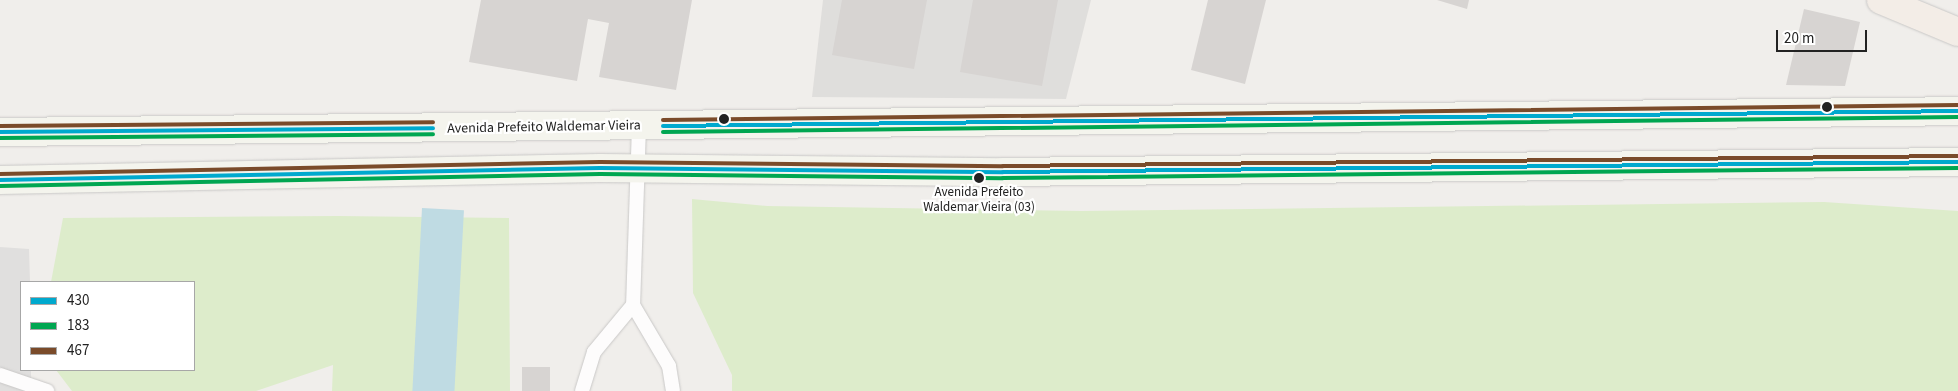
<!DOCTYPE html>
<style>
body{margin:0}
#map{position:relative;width:1958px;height:391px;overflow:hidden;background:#f0eeeb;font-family:"Source Sans 3",sans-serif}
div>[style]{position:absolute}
.residential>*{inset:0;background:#dfdedc}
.grass>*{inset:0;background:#ddeccb}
.parking>*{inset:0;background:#e0dfde}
.water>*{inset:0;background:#bfdbe3;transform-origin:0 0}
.building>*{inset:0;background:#d7d4d2;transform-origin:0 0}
.roads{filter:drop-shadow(0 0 1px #c9c8c7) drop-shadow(0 0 1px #c9c8c7)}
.service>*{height:14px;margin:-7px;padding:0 7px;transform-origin:7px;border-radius:7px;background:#fdfcfc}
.secondary>*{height:28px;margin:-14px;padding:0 14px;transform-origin:14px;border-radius:14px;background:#f4f4ed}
.primary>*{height:28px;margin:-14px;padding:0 14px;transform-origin:14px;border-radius:14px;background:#f3ede7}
.bus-1>*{height:4px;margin:-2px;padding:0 2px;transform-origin:2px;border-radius:2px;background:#00a9ce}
.bus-2>*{height:4px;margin:-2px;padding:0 2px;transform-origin:2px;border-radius:2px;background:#00a651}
.bus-3>*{height:4px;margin:-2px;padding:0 2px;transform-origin:2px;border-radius:2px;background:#7a4b2a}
.dots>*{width:14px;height:14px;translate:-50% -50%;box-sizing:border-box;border:2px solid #fff;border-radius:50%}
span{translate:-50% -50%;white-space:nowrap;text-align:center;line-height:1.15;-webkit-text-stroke:4.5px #fff;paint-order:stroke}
.bus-label{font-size:13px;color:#222}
.street-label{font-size:14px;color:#222}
.legend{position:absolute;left:20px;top:281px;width:175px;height:90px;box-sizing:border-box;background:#fff;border:1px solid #a7a7a7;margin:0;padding:6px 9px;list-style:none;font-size:15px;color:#222}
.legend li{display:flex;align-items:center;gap:10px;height:25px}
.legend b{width:25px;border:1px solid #a7a7a7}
.scale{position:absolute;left:1776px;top:30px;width:91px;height:22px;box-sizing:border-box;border:2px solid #222;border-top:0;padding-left:6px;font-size:15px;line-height:18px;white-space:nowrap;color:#222;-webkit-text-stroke:4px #fff;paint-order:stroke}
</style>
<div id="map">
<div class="residential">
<i style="clip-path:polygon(823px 0,1091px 0,1066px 99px,812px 97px)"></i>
</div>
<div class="grass">
<i style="clip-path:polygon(692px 199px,767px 206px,1081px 211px,1824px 202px,1958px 211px,1958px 391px,732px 391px,732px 375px,693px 293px)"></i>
<i style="clip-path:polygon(338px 216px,509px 218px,510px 391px,332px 391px,333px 365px,256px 391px,72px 391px,56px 370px,194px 370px,194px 282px,51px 282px,63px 218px)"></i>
</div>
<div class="parking">
<i style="clip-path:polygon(0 247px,29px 249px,30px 282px,21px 282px,21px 370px,31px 370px,31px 391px,0 391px)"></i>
</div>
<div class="water">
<i style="left:422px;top:208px;width:42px;height:184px;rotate:3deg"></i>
</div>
<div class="building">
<i style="clip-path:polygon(481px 0,692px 0,676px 90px,599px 77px,609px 23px,588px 19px,577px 81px,469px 62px)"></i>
<i style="clip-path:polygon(842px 0,927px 0,914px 69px,832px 55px)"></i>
<i style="clip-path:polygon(973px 0,1058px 0,1042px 86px,960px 72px)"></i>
<i style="clip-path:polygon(1208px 0,1266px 0,1245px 84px,1191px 70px)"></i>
<i style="clip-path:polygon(1437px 0,1469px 0,1467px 9px)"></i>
<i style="clip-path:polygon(1804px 9px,1860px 22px,1845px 86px,1786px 85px)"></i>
<i style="left:550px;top:367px;width:24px;height:28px;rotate:90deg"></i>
</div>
<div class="roads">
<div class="service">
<i style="left:639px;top:126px;width:179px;rotate:91.9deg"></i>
<i style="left:633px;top:305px;width:71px;rotate:59.5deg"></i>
<i style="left:669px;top:366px;width:25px;rotate:81deg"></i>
<i style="left:0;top:375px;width:50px;rotate:18.8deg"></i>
<i style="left:582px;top:391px;width:41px;rotate:-72.9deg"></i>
<i style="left:594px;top:352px;width:61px;rotate:-50.3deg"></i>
</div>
<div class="secondary">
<i style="left:0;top:132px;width:1958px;rotate:-0.61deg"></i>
<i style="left:0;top:180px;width:600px;rotate:-1.15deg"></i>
<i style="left:600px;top:168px;width:403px;rotate:0.6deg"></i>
<i style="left:1003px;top:172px;width:955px;rotate:-0.6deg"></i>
</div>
<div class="primary">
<i style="left:1881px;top:0;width:83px;rotate:22.6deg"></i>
</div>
</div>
<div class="bus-1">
<i style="left:663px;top:126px;width:1295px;rotate:-0.66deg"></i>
<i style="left:0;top:132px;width:433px;rotate:-0.5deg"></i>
<i style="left:0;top:180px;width:600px;rotate:-1.15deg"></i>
<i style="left:600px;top:168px;width:403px;rotate:0.6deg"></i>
<i style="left:1003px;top:172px;width:955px;rotate:-0.6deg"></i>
</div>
<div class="bus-2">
<i style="left:663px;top:132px;width:1295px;rotate:-0.66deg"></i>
<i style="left:0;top:138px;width:433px;rotate:-0.5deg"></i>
<i style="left:0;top:186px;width:600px;rotate:-1.15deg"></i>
<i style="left:600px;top:174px;width:403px;rotate:0.6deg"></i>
<i style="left:1003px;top:178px;width:955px;rotate:-0.6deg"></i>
</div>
<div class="bus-3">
<i style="left:663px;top:120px;width:1295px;rotate:-0.66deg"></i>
<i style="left:0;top:126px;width:433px;rotate:-0.5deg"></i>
<i style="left:0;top:174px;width:600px;rotate:-1.15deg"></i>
<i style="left:600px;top:162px;width:403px;rotate:0.6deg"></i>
<i style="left:1003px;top:166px;width:955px;rotate:-0.6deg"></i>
</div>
<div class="dots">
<i style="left:1827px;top:107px;background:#222"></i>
<i style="left:724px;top:119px;background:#222"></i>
<i style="left:979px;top:178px;background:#222"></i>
</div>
<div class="bus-label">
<span style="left:979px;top:200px">Avenida Prefeito<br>Waldemar Vieira (03)</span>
</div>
<div class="street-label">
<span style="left:544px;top:127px;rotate:-1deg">Avenida Prefeito Waldemar Vieira</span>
</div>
<ul class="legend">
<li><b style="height:6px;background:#00a9ce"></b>430</li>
<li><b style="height:6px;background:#00a651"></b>183</li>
<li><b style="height:6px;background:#7a4b2a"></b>467</li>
</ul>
<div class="scale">20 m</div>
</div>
